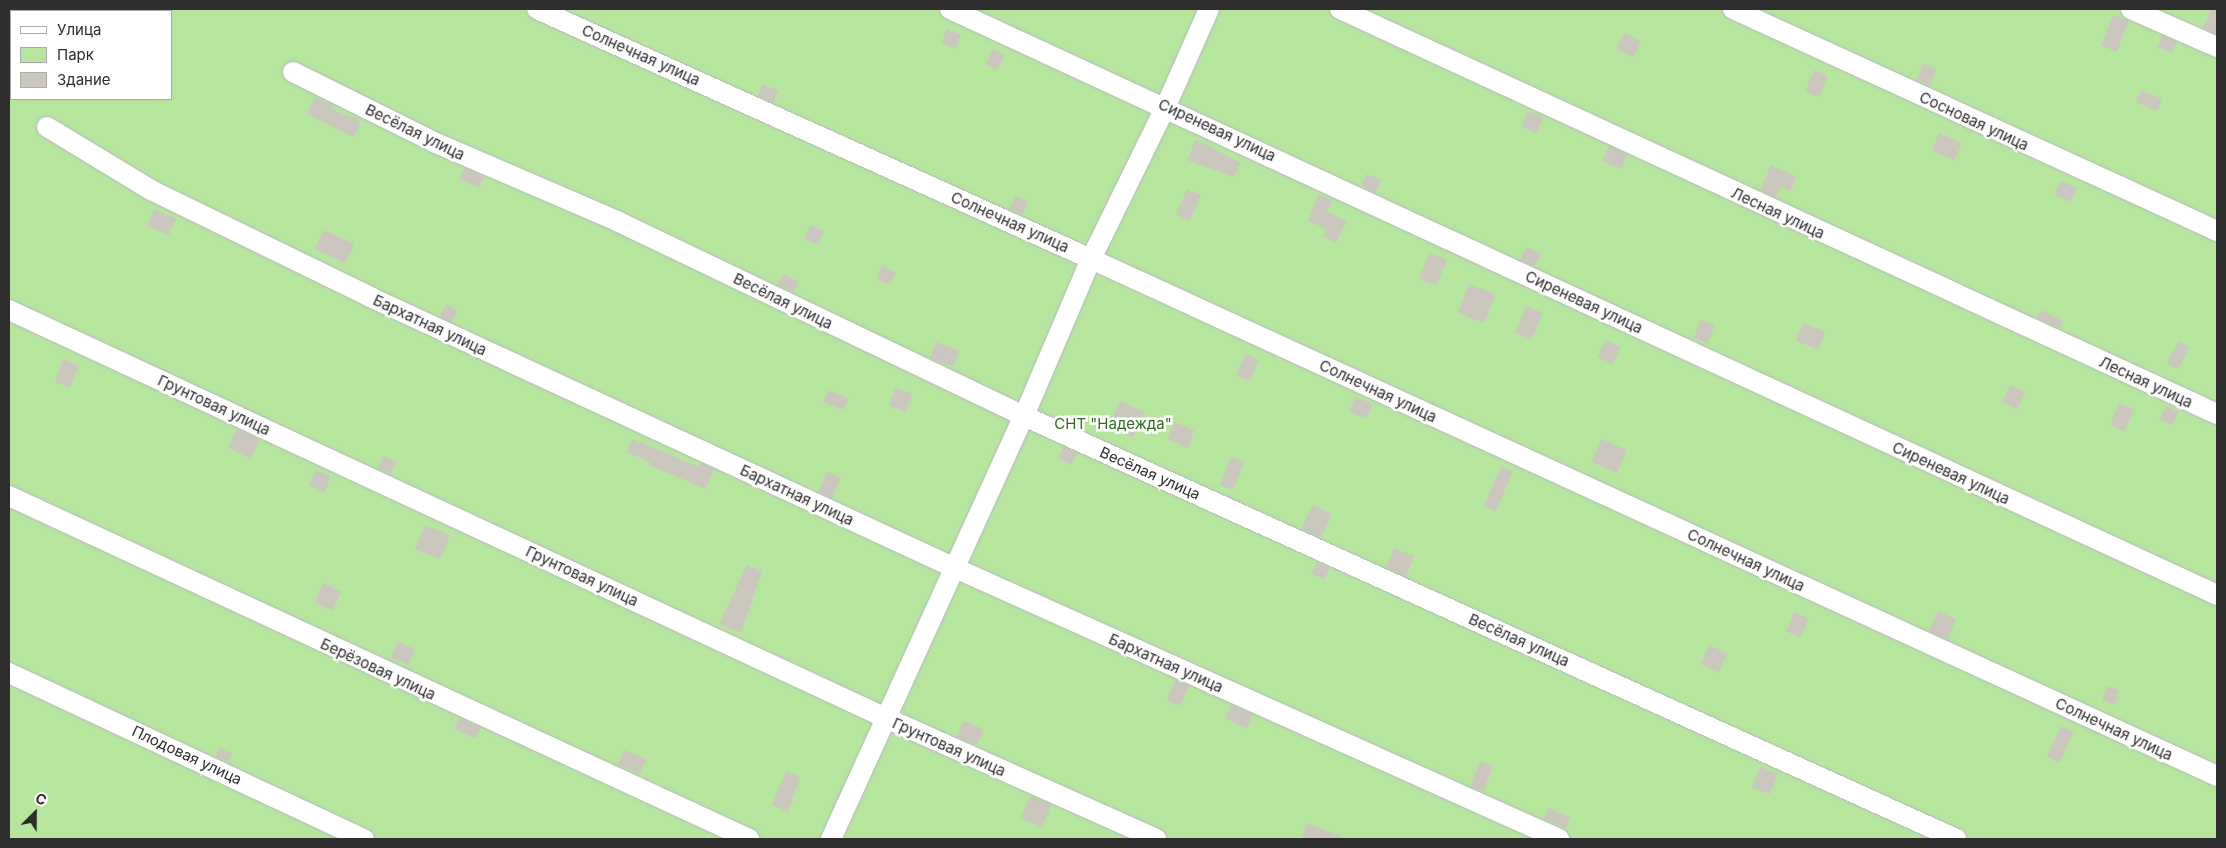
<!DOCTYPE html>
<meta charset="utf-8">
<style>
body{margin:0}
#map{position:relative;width:2226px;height:848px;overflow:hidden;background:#efe9e1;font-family:Inter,sans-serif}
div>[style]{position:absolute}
.green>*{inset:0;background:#b6e59e}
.building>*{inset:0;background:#cbc7bf;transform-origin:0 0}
.roads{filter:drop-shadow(0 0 1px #b4b7c1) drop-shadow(0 0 1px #b4b7c1)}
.minor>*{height:20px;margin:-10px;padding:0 10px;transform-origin:10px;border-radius:10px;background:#fff}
span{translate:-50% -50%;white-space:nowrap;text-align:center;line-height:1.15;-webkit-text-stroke:5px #fff;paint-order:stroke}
.street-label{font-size:15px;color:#2e2e2e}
.park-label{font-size:15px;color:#2c6e1b}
.frame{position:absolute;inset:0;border:10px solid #2e2e2e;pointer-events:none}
.legend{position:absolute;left:10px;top:10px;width:162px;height:90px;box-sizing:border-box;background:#fff;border:1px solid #ababab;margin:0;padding:6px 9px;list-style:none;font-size:15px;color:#2e2e2e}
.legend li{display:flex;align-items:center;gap:10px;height:25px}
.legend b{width:25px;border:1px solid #ababab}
.north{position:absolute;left:10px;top:788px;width:50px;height:50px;-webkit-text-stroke:4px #fff;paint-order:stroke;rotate:23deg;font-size:14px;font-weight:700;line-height:20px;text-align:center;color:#2e2e2e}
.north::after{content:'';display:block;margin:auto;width:18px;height:22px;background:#2e2e2e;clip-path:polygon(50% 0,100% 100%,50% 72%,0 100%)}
</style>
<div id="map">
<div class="green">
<i style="clip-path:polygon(evenodd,9px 9px,2217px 9px,2217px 839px,9px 839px,9px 9px,11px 11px,171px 11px,171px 99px,11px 99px,11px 11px)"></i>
</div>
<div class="building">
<i style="clip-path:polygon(2211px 9px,2217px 9px,2216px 34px,2203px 28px)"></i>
<i style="left:2113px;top:15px;width:17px;height:33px;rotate:21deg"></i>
<i style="left:947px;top:29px;width:15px;height:15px;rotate:23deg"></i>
<i style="left:1624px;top:33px;width:19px;height:18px;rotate:25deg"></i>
<i style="left:2162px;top:36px;width:16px;height:12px;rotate:22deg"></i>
<i style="left:993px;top:49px;width:13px;height:17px;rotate:27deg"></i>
<i style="left:1923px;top:64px;width:14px;height:17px;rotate:21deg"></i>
<i style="left:1814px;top:70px;width:15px;height:23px;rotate:23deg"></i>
<i style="left:763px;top:84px;width:17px;height:13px;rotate:24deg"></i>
<i style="left:2141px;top:90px;width:23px;height:13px;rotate:23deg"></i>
<i style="clip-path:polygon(314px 97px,333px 105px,331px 109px,361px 121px,354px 137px,307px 114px)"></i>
<i style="left:1527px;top:111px;width:17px;height:17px;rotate:21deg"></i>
<i style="left:1939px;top:133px;width:25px;height:19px;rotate:23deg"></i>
<i style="clip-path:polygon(1196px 139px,1240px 163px,1234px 177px,1187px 160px)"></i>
<i style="left:1609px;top:146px;width:21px;height:16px;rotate:25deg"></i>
<i style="clip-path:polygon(1771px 165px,1797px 177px,1790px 191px,1781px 187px,1776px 197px,1760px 190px)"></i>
<i style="left:464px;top:168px;width:22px;height:12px;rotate:24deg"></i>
<i style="clip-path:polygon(1366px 174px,1381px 179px,1376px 193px,1361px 186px)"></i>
<i style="left:2060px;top:181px;width:18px;height:15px;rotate:22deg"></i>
<i style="left:1187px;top:189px;width:15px;height:28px;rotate:23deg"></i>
<i style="clip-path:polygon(1318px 195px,1332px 200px,1327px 211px,1347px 222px,1335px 243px,1323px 236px,1327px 229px,1308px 221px)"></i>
<i style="left:1015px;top:196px;width:14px;height:14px;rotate:21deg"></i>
<i style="left:154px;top:209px;width:24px;height:18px;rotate:24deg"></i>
<i style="left:810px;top:225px;width:15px;height:15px;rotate:23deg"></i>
<i style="left:323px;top:230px;width:34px;height:21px;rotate:24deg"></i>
<i style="left:1526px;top:247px;width:16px;height:14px;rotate:22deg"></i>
<i style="left:1429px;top:253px;width:19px;height:28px;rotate:21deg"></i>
<i style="left:882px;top:266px;width:15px;height:14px;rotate:23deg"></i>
<i style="left:783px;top:274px;width:17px;height:12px;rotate:25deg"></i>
<i style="left:1469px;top:284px;width:28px;height:31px;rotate:21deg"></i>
<i style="left:446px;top:304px;width:13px;height:14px;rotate:27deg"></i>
<i style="left:1526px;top:306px;width:18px;height:29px;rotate:22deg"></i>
<i style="clip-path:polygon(2041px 310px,2063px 321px,2060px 328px,2037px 318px)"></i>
<i style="left:1701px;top:320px;width:15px;height:19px;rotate:23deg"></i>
<i style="left:1803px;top:323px;width:24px;height:19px;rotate:22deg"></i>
<i style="left:1605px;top:340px;width:17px;height:19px;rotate:24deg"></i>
<i style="left:2178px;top:341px;width:13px;height:25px;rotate:27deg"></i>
<i style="left:936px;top:342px;width:25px;height:17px;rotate:21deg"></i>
<i style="left:1245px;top:354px;width:15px;height:23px;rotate:23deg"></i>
<i style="left:63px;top:359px;width:17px;height:24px;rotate:21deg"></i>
<i style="left:2010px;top:385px;width:17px;height:19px;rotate:25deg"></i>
<i style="left:895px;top:388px;width:18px;height:19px;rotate:19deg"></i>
<i style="left:828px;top:390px;width:22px;height:13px;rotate:21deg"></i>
<i style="left:1355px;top:397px;width:19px;height:16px;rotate:21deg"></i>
<i style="left:1120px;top:401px;width:27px;height:28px;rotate:24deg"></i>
<i style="left:2119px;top:403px;width:16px;height:24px;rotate:22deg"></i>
<i style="left:2166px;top:406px;width:14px;height:15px;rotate:25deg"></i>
<i style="left:1174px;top:422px;width:22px;height:19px;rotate:22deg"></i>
<i style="left:237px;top:429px;width:25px;height:21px;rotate:26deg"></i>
<i style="clip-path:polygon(632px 439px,699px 467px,701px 463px,714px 469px,706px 489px,649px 465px,650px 462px,626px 452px)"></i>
<i style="left:1601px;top:439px;width:28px;height:25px;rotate:23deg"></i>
<i style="left:1063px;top:447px;width:15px;height:13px;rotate:23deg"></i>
<i style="left:383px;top:456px;width:14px;height:13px;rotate:21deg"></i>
<i style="left:1231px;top:457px;width:14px;height:30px;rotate:21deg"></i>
<i style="left:1501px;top:466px;width:13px;height:44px;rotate:23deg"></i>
<i style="left:315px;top:470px;width:17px;height:17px;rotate:21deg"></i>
<i style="left:827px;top:472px;width:15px;height:22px;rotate:23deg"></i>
<i style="left:1312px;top:505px;width:21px;height:26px;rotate:23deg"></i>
<i style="left:425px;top:525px;width:27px;height:26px;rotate:22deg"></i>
<i style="left:1394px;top:548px;width:22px;height:21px;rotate:22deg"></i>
<i style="left:1317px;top:562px;width:14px;height:13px;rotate:25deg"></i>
<i style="clip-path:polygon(747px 565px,762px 571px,741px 633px,719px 624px)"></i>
<i style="left:323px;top:583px;width:20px;height:21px;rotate:24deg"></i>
<i style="left:1938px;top:611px;width:20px;height:22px;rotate:24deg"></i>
<i style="left:1794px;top:612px;width:16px;height:21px;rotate:22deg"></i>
<i style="left:397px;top:642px;width:19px;height:17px;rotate:21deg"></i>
<i style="left:1709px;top:645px;width:20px;height:21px;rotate:24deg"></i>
<i style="left:1175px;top:680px;width:15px;height:22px;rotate:23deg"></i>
<i style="left:2107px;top:686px;width:13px;height:15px;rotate:18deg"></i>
<i style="left:1231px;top:705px;width:24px;height:15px;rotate:24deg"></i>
<i style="left:459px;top:718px;width:24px;height:12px;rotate:24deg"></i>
<i style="left:963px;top:721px;width:22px;height:17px;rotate:21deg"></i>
<i style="left:2061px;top:726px;width:14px;height:34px;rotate:25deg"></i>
<i style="left:219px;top:748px;width:14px;height:9px;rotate:21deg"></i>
<i style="left:624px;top:750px;width:24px;height:16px;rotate:22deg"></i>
<i style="left:1480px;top:761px;width:14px;height:27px;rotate:21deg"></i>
<i style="left:1760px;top:767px;width:19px;height:22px;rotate:21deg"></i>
<i style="clip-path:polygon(786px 771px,800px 777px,788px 812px,772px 805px)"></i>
<i style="left:1030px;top:796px;width:23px;height:24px;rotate:23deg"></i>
<i style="left:1548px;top:808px;width:24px;height:12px;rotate:22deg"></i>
<i style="clip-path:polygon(1307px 823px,1347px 839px,1309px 839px,1302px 836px)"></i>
</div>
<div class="roads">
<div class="minor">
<i style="left:537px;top:9px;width:608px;rotate:24.29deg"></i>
<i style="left:1091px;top:259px;width:1239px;rotate:24.66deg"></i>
<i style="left:950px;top:9px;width:1396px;rotate:24.82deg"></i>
<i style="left:1340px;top:9px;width:966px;rotate:24.79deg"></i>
<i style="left:1733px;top:9px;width:532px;rotate:24.64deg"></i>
<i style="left:2131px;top:9px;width:94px;rotate:23.8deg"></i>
<i style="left:293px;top:72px;width:160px;rotate:26.4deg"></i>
<i style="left:436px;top:143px;width:197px;rotate:23.3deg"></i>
<i style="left:617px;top:221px;width:451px;rotate:25.6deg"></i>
<i style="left:1024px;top:416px;width:1024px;rotate:24.41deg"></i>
<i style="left:47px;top:127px;width:122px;rotate:31.2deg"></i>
<i style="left:151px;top:190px;width:244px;rotate:26deg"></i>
<i style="left:370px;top:297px;width:645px;rotate:24.86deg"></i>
<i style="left:955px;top:568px;width:662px;rotate:24.16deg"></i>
<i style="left:9px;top:310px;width:967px;rotate:24.95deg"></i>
<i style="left:886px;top:718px;width:296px;rotate:24.1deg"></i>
<i style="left:9px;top:496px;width:816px;rotate:24.87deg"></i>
<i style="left:9px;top:673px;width:392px;rotate:25.1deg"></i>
<i style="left:831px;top:839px;width:465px;rotate:-65.5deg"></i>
<i style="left:1024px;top:416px;width:171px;rotate:-66.9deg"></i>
<i style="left:1091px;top:259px;width:170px;rotate:-63.9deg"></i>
<i style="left:1166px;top:106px;width:106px;rotate:-66.1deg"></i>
</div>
</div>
<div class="street-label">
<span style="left:641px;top:55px;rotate:24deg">Солнечная улица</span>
<span style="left:1974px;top:121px;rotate:25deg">Сосновая улица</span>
<span style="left:1217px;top:130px;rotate:25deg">Сиреневая улица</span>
<span style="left:415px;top:132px;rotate:26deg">Весёлая улица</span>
<span style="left:1778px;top:213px;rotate:25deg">Лесная улица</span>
<span style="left:1010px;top:222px;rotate:24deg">Солнечная улица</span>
<span style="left:783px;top:301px;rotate:26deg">Весёлая улица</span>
<span style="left:1584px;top:302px;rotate:25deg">Сиреневая улица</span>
<span style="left:430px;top:325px;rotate:25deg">Бархатная улица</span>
<span style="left:2146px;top:382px;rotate:25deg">Лесная улица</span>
<span style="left:1378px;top:391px;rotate:25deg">Солнечная улица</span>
<span style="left:214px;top:405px;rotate:25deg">Грунтовая улица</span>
<span style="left:1150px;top:473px;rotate:24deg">Весёлая улица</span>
<span style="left:1951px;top:473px;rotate:25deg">Сиреневая улица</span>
<span style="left:797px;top:495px;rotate:25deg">Бархатная улица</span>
<span style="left:1746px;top:560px;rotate:25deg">Солнечная улица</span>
<span style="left:582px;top:576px;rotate:25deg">Грунтовая улица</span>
<span style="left:1519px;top:640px;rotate:24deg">Весёлая улица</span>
<span style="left:1166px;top:663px;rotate:24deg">Бархатная улица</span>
<span style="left:378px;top:669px;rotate:25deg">Берёзовая улица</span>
<span style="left:2114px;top:729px;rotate:25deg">Солнечная улица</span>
<span style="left:949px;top:747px;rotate:24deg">Грунтовая улица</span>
<span style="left:187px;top:755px;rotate:25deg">Плодовая улица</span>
</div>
<div class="park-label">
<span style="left:1113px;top:424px">СНТ "Надежда"</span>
</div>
<div class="frame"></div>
<ul class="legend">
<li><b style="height:6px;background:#fff"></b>Улица</li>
<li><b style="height:14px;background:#b6e59e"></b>Парк</li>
<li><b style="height:14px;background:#cbc7bf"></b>Здание</li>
</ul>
<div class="north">С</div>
</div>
